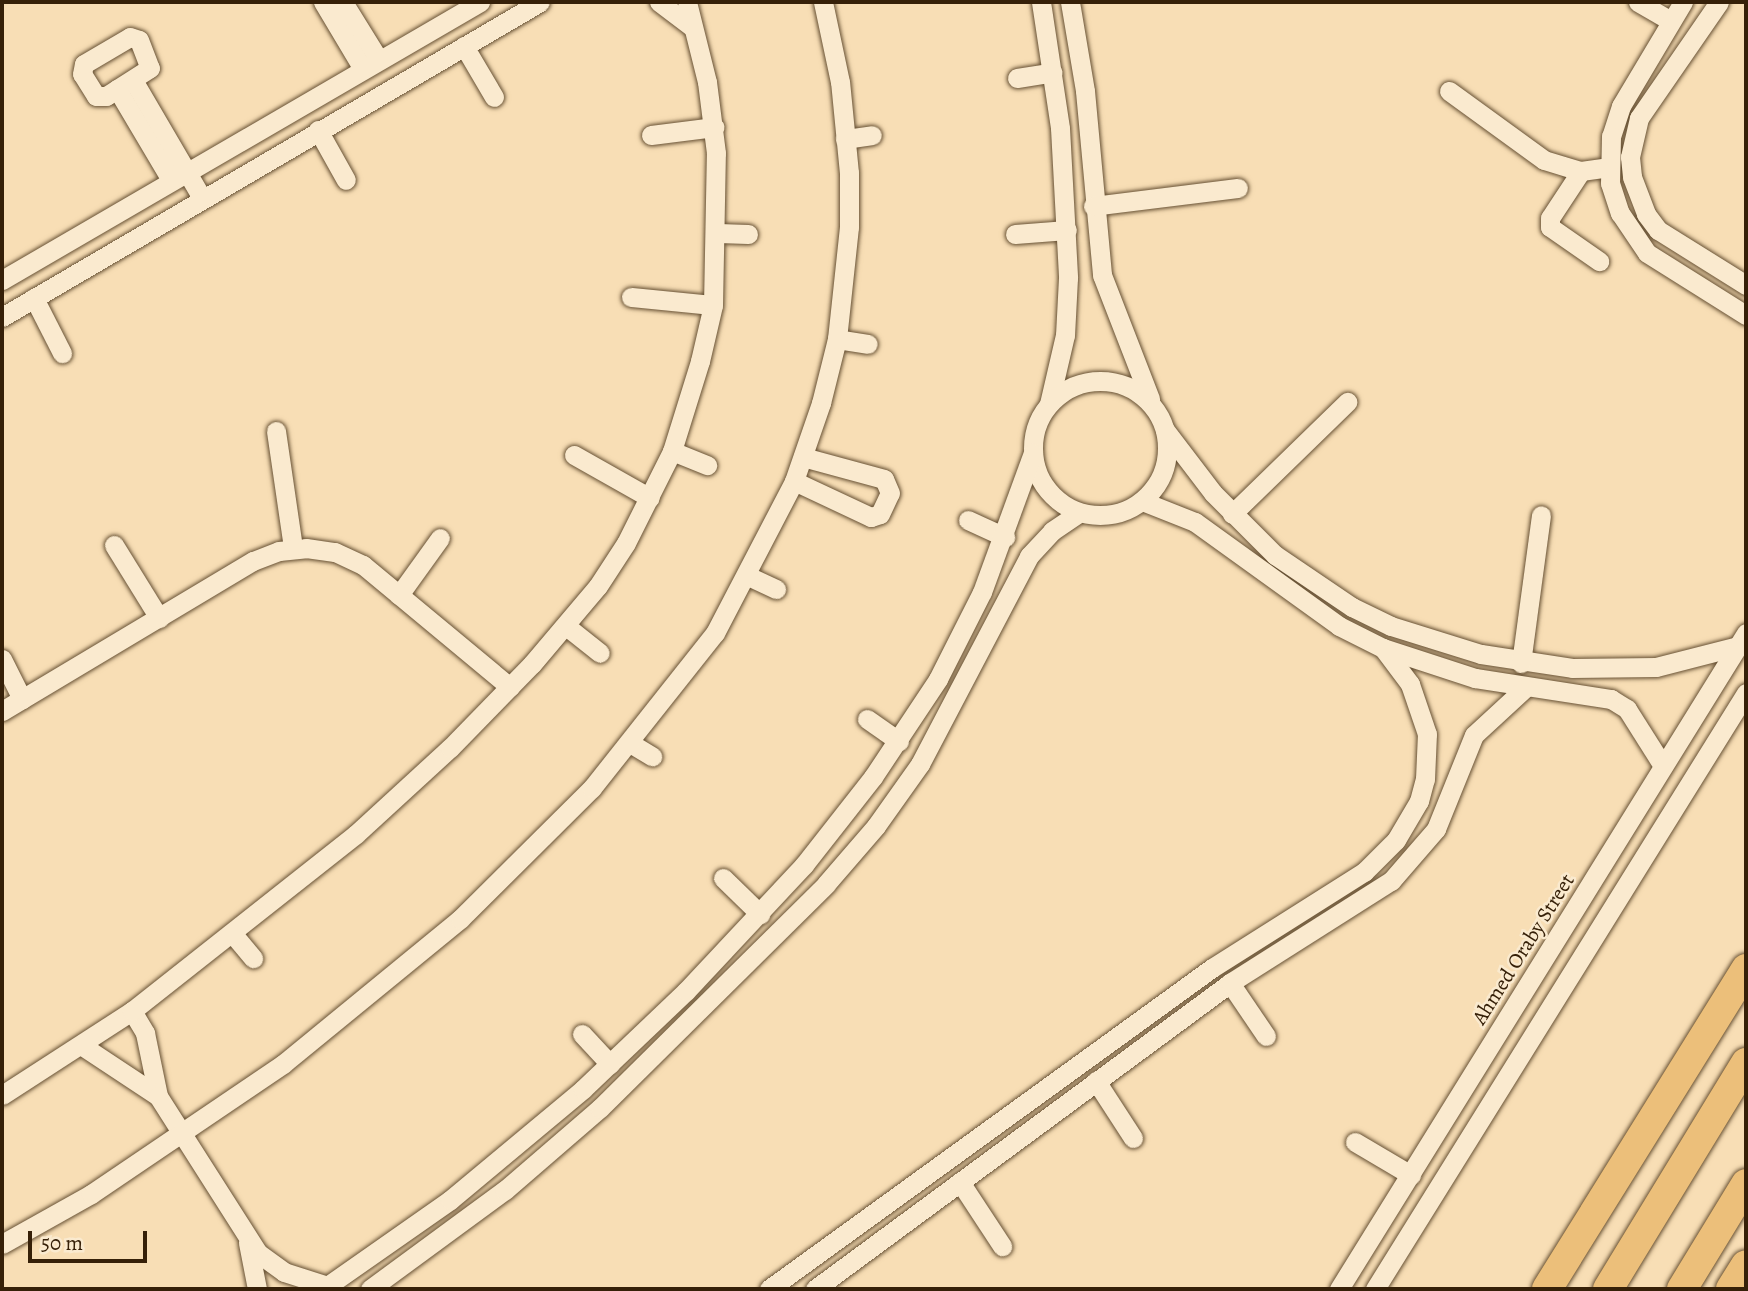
<!DOCTYPE html>
<style>
body{margin:0}
#map{position:relative;width:1748px;height:1291px;overflow:hidden;background:#f8deb5;font-family:Alegreya,serif}
div>[style]{position:absolute}
.roads{filter:drop-shadow(0 0 2px #665033) drop-shadow(0 0 2px #665033)}
.minor>*{height:19px;margin:-9.5px;padding:0 9.5px;transform-origin:9.5px;border-radius:9.5px;background:#faeacf}
.minor>.ring{margin:-9.5px;padding:0;box-sizing:content-box;background:none;border:19px solid #faeacf;border-radius:50%}
.highway>*{height:30px;margin:-15px;padding:0 15px;transform-origin:15px;border-radius:15px;background:#ecbf7a}
span{translate:-50% -50%;white-space:nowrap;text-align:center;line-height:1.15;-webkit-text-stroke:5px #faeacf;paint-order:stroke}
.street-label{font-size:21px;color:#362008}
.frame{position:absolute;inset:0;border:4px solid #362008;pointer-events:none}
.scale{position:absolute;left:28px;top:1231px;width:119px;height:32px;box-sizing:border-box;border:4px solid #362008;border-top:0;padding-left:9px;font-size:21px;line-height:24px;white-space:nowrap;color:#362008;-webkit-text-stroke:5px #faeacf;paint-order:stroke}
</style>
<div id="map">
<div class="roads">
<div class="minor">
<i style="left:323px;top:2px;width:78px;rotate:59.2deg"></i>
<i style="left:343px;top:2px;width:68px;rotate:58.2deg"></i>
<i style="left:659px;top:2px;width:41px;rotate:37.1deg"></i>
<i style="left:1041px;top:2px;width:127px;rotate:81.4deg"></i>
<i style="left:1060px;top:128px;width:150px;rotate:86.9deg"></i>
<i style="left:1068px;top:278px;width:57px;rotate:93deg"></i>
<i style="left:1065px;top:335px;width:71px;rotate:103.1deg"></i>
<i style="left:1070px;top:2px;width:90px;rotate:80.4deg"></i>
<i style="left:1085px;top:91px;width:185px;rotate:84.7deg"></i>
<i style="left:1102px;top:275px;width:133px;rotate:68.8deg"></i>
<i style="left:1638px;top:2px;width:38px;rotate:30deg"></i>
<i style="left:1683px;top:2px;width:121px;rotate:120.8deg"></i>
<i style="left:1621px;top:106px;width:32px;rotate:108deg"></i>
<i style="left:1611px;top:136px;width:47px;rotate:91.2deg"></i>
<i style="left:1610px;top:183px;width:32px;rotate:72deg"></i>
<i style="left:1620px;top:213px;width:48px;rotate:56deg"></i>
<i style="left:1647px;top:253px;width:117px;rotate:32.1deg"></i>
<i style="left:1719px;top:2px;width:141px;rotate:124.6deg"></i>
<i style="left:1639px;top:118px;width:40px;rotate:103deg"></i>
<i style="left:1630px;top:157px;width:20px;rotate:84deg"></i>
<i style="left:1632px;top:177px;width:40px;rotate:69deg"></i>
<i style="left:1646px;top:214px;width:20px;rotate:53deg"></i>
<i style="left:1658px;top:230px;width:104px;rotate:32deg"></i>
<i style="left:130px;top:37px;width:9px;rotate:18deg"></i>
<i style="left:139px;top:40px;width:30px;rotate:69deg"></i>
<i style="left:150px;top:68px;width:52px;rotate:147.5deg"></i>
<i style="left:106px;top:96px;width:10px;rotate:180deg"></i>
<i style="left:96px;top:96px;width:26px;rotate:-122deg"></i>
<i style="left:82px;top:74px;width:10px;rotate:-79deg"></i>
<i style="left:84px;top:64px;width:53px;rotate:-30.4deg"></i>
<i style="left:464px;top:46px;width:59px;rotate:59.5deg"></i>
<i style="left:1017px;top:78px;width:36px;rotate:-9deg"></i>
<i style="left:133px;top:80px;width:137px;rotate:59.7deg"></i>
<i style="left:117px;top:89px;width:106px;rotate:59.3deg"></i>
<i style="left:1449px;top:91px;width:117px;rotate:36deg"></i>
<i style="left:1544px;top:160px;width:39px;rotate:17deg"></i>
<i style="left:1581px;top:171px;width:27px;rotate:-8deg"></i>
<i style="left:318px;top:130px;width:57px;rotate:60.8deg"></i>
<i style="left:651px;top:135px;width:64px;rotate:-7.2deg"></i>
<i style="left:845px;top:139px;width:27px;rotate:-8deg"></i>
<i style="left:1581px;top:171px;width:56px;rotate:123.4deg"></i>
<i style="left:1550px;top:218px;width:9px;rotate:90deg"></i>
<i style="left:1550px;top:227px;width:60px;rotate:34.8deg"></i>
<i style="left:1093px;top:206px;width:146px;rotate:-7.1deg"></i>
<i style="left:718px;top:233px;width:30px;rotate:2deg"></i>
<i style="left:1015px;top:234px;width:52px;rotate:-4.4deg"></i>
<i style="left:2px;top:280px;width:553px;rotate:-30.18deg"></i>
<i style="left:631px;top:297px;width:82px;rotate:5.6deg"></i>
<i style="left:34px;top:298px;width:62px;rotate:63deg"></i>
<i style="left:2px;top:317px;width:623px;rotate:-30.35deg"></i>
<i style="left:837px;top:339px;width:31px;rotate:9deg"></i>
<i class="ring" style="left:1033px;top:381px;width:115px;height:115px"></i>
<i style="left:1165px;top:430px;width:79px;rotate:52.7deg"></i>
<i style="left:1213px;top:493px;width:88px;rotate:45deg"></i>
<i style="left:1275px;top:555px;width:93px;rotate:34deg"></i>
<i style="left:1352px;top:607px;width:43px;rotate:26deg"></i>
<i style="left:1391px;top:626px;width:94px;rotate:17.3deg"></i>
<i style="left:1481px;top:654px;width:92px;rotate:8.7deg"></i>
<i style="left:1572px;top:668px;width:84px;rotate:-0.7deg"></i>
<i style="left:1656px;top:667px;width:85px;rotate:-14.4deg"></i>
<i style="left:276px;top:431px;width:118px;rotate:81.7deg"></i>
<i style="left:672px;top:451px;width:38px;rotate:22deg"></i>
<i style="left:574px;top:455px;width:87px;rotate:29.5deg"></i>
<i style="left:794px;top:481px;width:85px;rotate:25.1deg"></i>
<i style="left:871px;top:517px;width:9px;rotate:-18deg"></i>
<i style="left:880px;top:514px;width:23px;rotate:-65deg"></i>
<i style="left:890px;top:493px;width:15px;rotate:-113deg"></i>
<i style="left:884px;top:479px;width:84px;rotate:-164.8deg"></i>
<i style="left:1142px;top:501px;width:57px;rotate:21.6deg"></i>
<i style="left:1195px;top:522px;width:178px;rotate:35.8deg"></i>
<i style="left:1339px;top:626px;width:49px;rotate:26.6deg"></i>
<i style="left:1383px;top:648px;width:97px;rotate:18.1deg"></i>
<i style="left:1475px;top:678px;width:138px;rotate:8.8deg"></i>
<i style="left:1611px;top:699px;width:19px;rotate:32deg"></i>
<i style="left:1627px;top:709px;width:67px;rotate:57.7deg"></i>
<i style="left:1232px;top:514px;width:161px;rotate:-44.2deg"></i>
<i style="left:968px;top:520px;width:41px;rotate:24.7deg"></i>
<i style="left:114px;top:545px;width:86px;rotate:58.3deg"></i>
<i style="left:748px;top:576px;width:31px;rotate:25deg"></i>
<i style="left:399px;top:595px;width:70px;rotate:-54.3deg"></i>
<i style="left:566px;top:626px;width:43px;rotate:38.5deg"></i>
<i style="left:2px;top:659px;width:45px;rotate:63.4deg"></i>
<i style="left:1521px;top:663px;width:149px;rotate:-82.3deg"></i>
<i style="left:2px;top:711px;width:292px;rotate:-30.9deg"></i>
<i style="left:253px;top:561px;width:28px;rotate:-21deg"></i>
<i style="left:279px;top:551px;width:27px;rotate:-6deg"></i>
<i style="left:306px;top:548px;width:29px;rotate:8deg"></i>
<i style="left:335px;top:552px;width:31px;rotate:25deg"></i>
<i style="left:363px;top:565px;width:191px;rotate:39.7deg"></i>
<i style="left:867px;top:719px;width:39px;rotate:35deg"></i>
<i style="left:630px;top:743px;width:26px;rotate:31deg"></i>
<i style="left:723px;top:878px;width:52px;rotate:44.2deg"></i>
<i style="left:232px;top:933px;width:33px;rotate:50deg"></i>
<i style="left:1230px;top:983px;width:64px;rotate:55.8deg"></i>
<i style="left:132px;top:1011px;width:26px;rotate:59deg"></i>
<i style="left:145px;top:1033px;width:64px;rotate:78.3deg"></i>
<i style="left:582px;top:1034px;width:41px;rotate:47deg"></i>
<i style="left:81px;top:1045px;width:92px;rotate:33.5deg"></i>
<i style="left:158px;top:1096px;width:186px;rotate:57.5deg"></i>
<i style="left:258px;top:1253px;width:32px;rotate:36deg"></i>
<i style="left:284px;top:1272px;width:46px;rotate:17.7deg"></i>
<i style="left:1096px;top:1081px;width:68px;rotate:57deg"></i>
<i style="left:2px;top:1095px;width:155px;rotate:-32.9deg"></i>
<i style="left:132px;top:1011px;width:285px;rotate:-38.3deg"></i>
<i style="left:356px;top:834px;width:127px;rotate:-42.5deg"></i>
<i style="left:450px;top:748px;width:117px;rotate:-45.7deg"></i>
<i style="left:532px;top:664px;width:102px;rotate:-49.8deg"></i>
<i style="left:598px;top:586px;width:51px;rotate:-56.9deg"></i>
<i style="left:626px;top:543px;width:103px;rotate:-63.4deg"></i>
<i style="left:672px;top:451px;width:94px;rotate:-72.7deg"></i>
<i style="left:700px;top:361px;width:57px;rotate:-76.9deg"></i>
<i style="left:713px;top:305px;width:152px;rotate:-88.9deg"></i>
<i style="left:716px;top:153px;width:72px;rotate:-97.2deg"></i>
<i style="left:707px;top:82px;width:82px;rotate:-104deg"></i>
<i style="left:1355px;top:1142px;width:65px;rotate:30.5deg"></i>
<i style="left:960px;top:1182px;width:77px;rotate:56.7deg"></i>
<i style="left:248px;top:1243px;width:47px;rotate:78.9deg"></i>
<i style="left:2px;top:1244px;width:102px;rotate:-29.3deg"></i>
<i style="left:91px;top:1194px;width:232px;rotate:-34.1deg"></i>
<i style="left:283px;top:1064px;width:229px;rotate:-39.3deg"></i>
<i style="left:460px;top:919px;width:186px;rotate:-44.8deg"></i>
<i style="left:592px;top:788px;width:198px;rotate:-51.6deg"></i>
<i style="left:715px;top:633px;width:171px;rotate:-62.5deg"></i>
<i style="left:794px;top:481px;width:83px;rotate:-70.9deg"></i>
<i style="left:821px;top:403px;width:66px;rotate:-76deg"></i>
<i style="left:837px;top:339px;width:113px;rotate:-83.9deg"></i>
<i style="left:849px;top:227px;width:54px;rotate:-90deg"></i>
<i style="left:849px;top:173px;width:91px;rotate:-95.6deg"></i>
<i style="left:840px;top:82px;width:82px;rotate:-102deg"></i>
<i style="left:323px;top:1289px;width:155px;rotate:-35deg"></i>
<i style="left:450px;top:1200px;width:173px;rotate:-39.8deg"></i>
<i style="left:583px;top:1089px;width:142px;rotate:-43.6deg"></i>
<i style="left:686px;top:991px;width:173px;rotate:-46.9deg"></i>
<i style="left:804px;top:865px;width:112px;rotate:-51.9deg"></i>
<i style="left:873px;top:777px;width:118px;rotate:-56.4deg"></i>
<i style="left:938px;top:679px;width:97px;rotate:-63.2deg"></i>
<i style="left:982px;top:592px;width:148px;rotate:-69.9deg"></i>
<i style="left:370px;top:1289px;width:167px;rotate:-36.3deg"></i>
<i style="left:505px;top:1190px;width:125px;rotate:-40.8deg"></i>
<i style="left:600px;top:1108px;width:318px;rotate:-44.7deg"></i>
<i style="left:826px;top:884px;width:77px;rotate:-49.2deg"></i>
<i style="left:876px;top:826px;width:76px;rotate:-54.6deg"></i>
<i style="left:920px;top:764px;width:235px;rotate:-62.3deg"></i>
<i style="left:1029px;top:556px;width:34px;rotate:-47deg"></i>
<i style="left:1052px;top:531px;width:32px;rotate:-34deg"></i>
<i style="left:769px;top:1289px;width:547px;rotate:-35.93deg"></i>
<i style="left:1212px;top:968px;width:180px;rotate:-32.3deg"></i>
<i style="left:1364px;top:872px;width:45px;rotate:-45deg"></i>
<i style="left:1396px;top:840px;width:45px;rotate:-59.5deg"></i>
<i style="left:1419px;top:801px;width:23px;rotate:-75deg"></i>
<i style="left:1425px;top:779px;width:45px;rotate:-87.5deg"></i>
<i style="left:1427px;top:734px;width:53px;rotate:-108.8deg"></i>
<i style="left:1410px;top:684px;width:45px;rotate:-126.9deg"></i>
<i style="left:815px;top:1289px;width:516px;rotate:-36.4deg"></i>
<i style="left:1230px;top:983px;width:191px;rotate:-32.4deg"></i>
<i style="left:1391px;top:881px;width:69px;rotate:-49.1deg"></i>
<i style="left:1436px;top:829px;width:101px;rotate:-68deg"></i>
<i style="left:1474px;top:735px;width:69px;rotate:-42.7deg"></i>
<i style="left:1339px;top:1289px;width:772px;rotate:-58.18deg"></i>
<i style="left:1375px;top:1289px;width:702px;rotate:-58.1deg"></i>
</div>
<div class="highway">
<i style="left:1547px;top:1289px;width:377px;rotate:-58.1deg"></i>
<i style="left:1608px;top:1289px;width:265px;rotate:-58.6deg"></i>
<i style="left:1682px;top:1289px;width:123px;rotate:-58.6deg"></i>
<i style="left:1731px;top:1289px;width:28px;rotate:-58deg"></i>
</div>
</div>
<div class="street-label">
<span style="left:1523px;top:949px;rotate:-58deg">Ahmed Oraby Street</span>
</div>
<div class="frame"></div>
<div class="scale">50 m</div>
</div>
